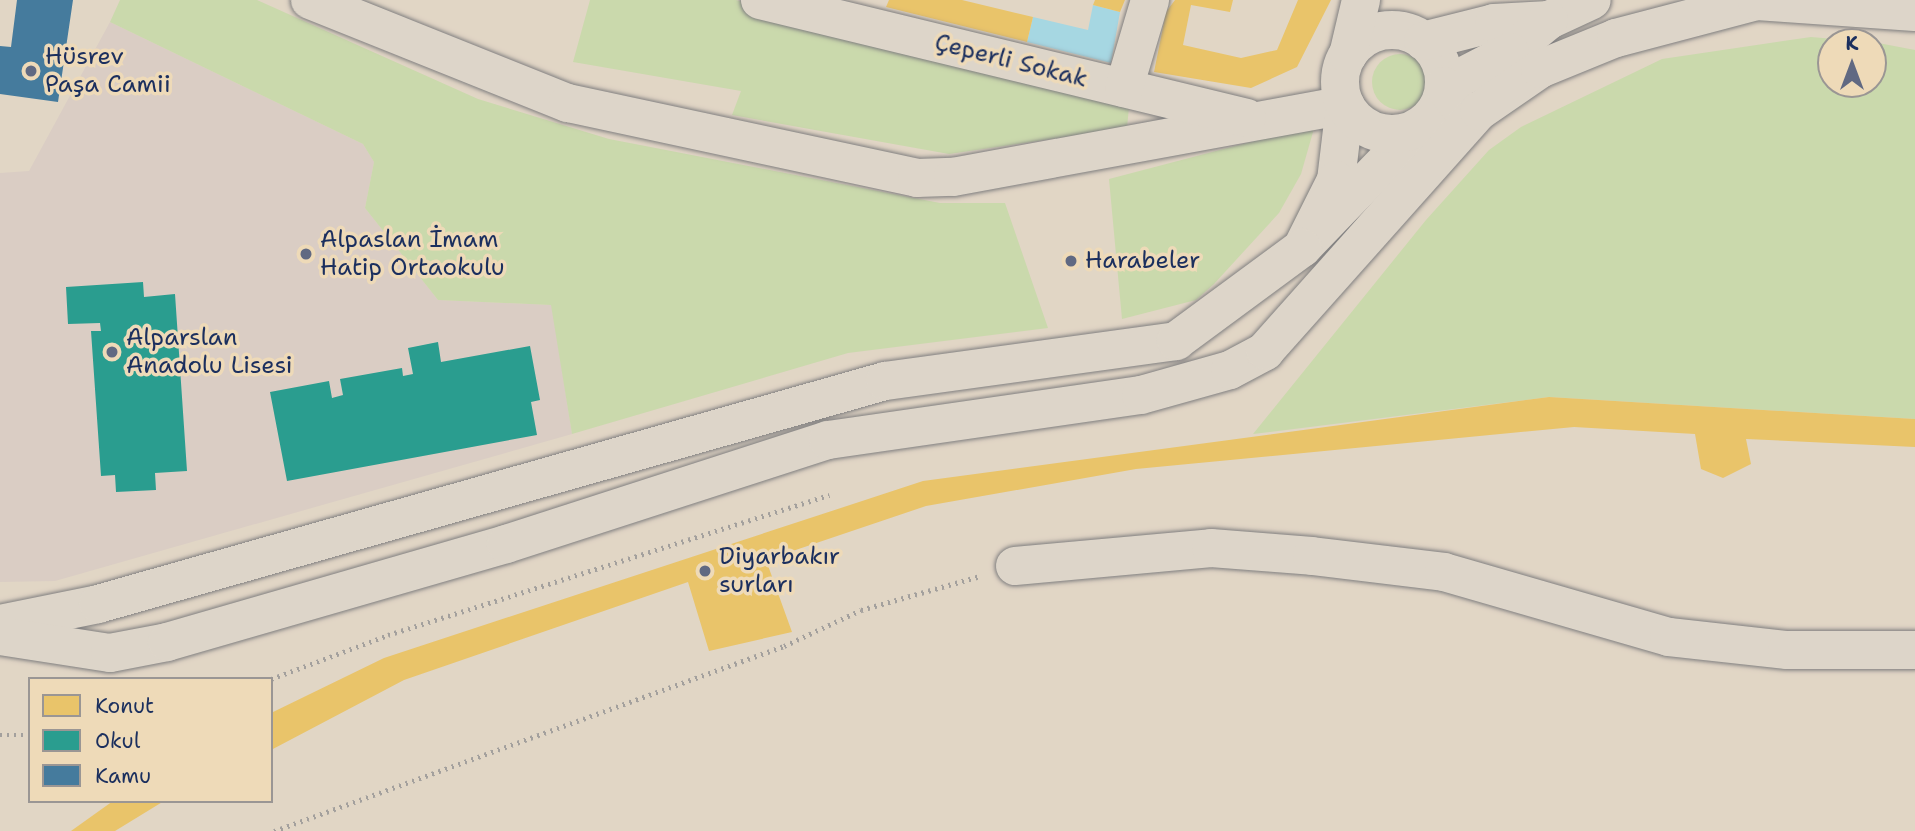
<!DOCTYPE html>
<meta charset="utf-8">
<style>
body{margin:0}
#map{position:relative;width:1915px;height:831px;overflow:hidden;background:#e1d6c5;font-family:"Shantell Sans",sans-serif}
div>[style]{position:absolute}
.built>*{inset:0;background:#dacdc4}
.green>*{inset:0;background:#cad9ac}
.round{border-radius:50%}
.water>*{inset:0;background:#a6d7e2}
.homes>*{inset:0;background:#e9c46a}
.schools>*{inset:0;background:#2a9d8f}
.public>*{inset:0;background:#457b9d}
.path>*{height:4.5px;margin-top:-2.25px;transform-origin:0;background:repeating-linear-gradient(90deg,#a3a09d 0 2px,transparent 0 7px)}
.roads{filter:drop-shadow(0 0 2px #807f80) drop-shadow(0 0 2px #807f80)}
.minor>*{height:38px;margin:-19px;padding:0 19px;transform-origin:19px;border-radius:19px;background:#ddd5c9}
.minor>.ring{margin:-19px;padding:0;box-sizing:content-box;background:none;border:38px solid #ddd5c9;border-radius:50%}
.dots>*{width:19px;height:19px;translate:-50% -50%;box-sizing:border-box;border:4px solid #eedab8;border-radius:50%}
span{translate:-50% -50%;white-space:nowrap;text-align:center;line-height:1.15;-webkit-text-stroke:7px #eedab8;paint-order:stroke}
.poi-label{font-size:24px;color:#1b2f5e}
.left{translate:0 -50%;text-align:left}
.street-label{font-size:24px;color:#1b2f5e}
.legend{position:absolute;left:28px;top:677px;width:245px;height:126px;box-sizing:border-box;background:#eedab8;border:2px solid #9a9694;margin:0;padding:9px 12px;list-style:none;font-size:21px;color:#1b2f5e}
.legend li{display:flex;align-items:center;gap:14px;height:35px}
.legend b{width:35px;border:2px solid #9a9694}
.north{position:absolute;left:1817px;top:28px;width:70px;height:70px;box-sizing:border-box;background:#eedab8;border:2px solid #9a9694;border-radius:50%;rotate:0deg;font-size:19px;font-weight:700;line-height:28px;text-align:center;color:#1b2f5e}
.north::after{content:'';display:block;margin:auto;width:24px;height:32px;background:#606982;clip-path:polygon(50% 0,100% 100%,50% 72%,0 100%)}
</style>
<div id="map">
<div class="built">
<i style="clip-path:polygon(110px 22px,363px 144px,374px 162px,365px 208px,438px 300px,552px 305px,572px 434px,55px 581px,0 582px,0 173px,29px 171px)"></i>
</div>
<div class="green">
<i style="clip-path:polygon(120px 0,257px 0,478px 99px,609px 139px,940px 203px,1005px 203px,1048px 328px,848px 353px,572px 434px,551px 305px,438px 300px,365px 208px,374px 162px,363px 144px,110px 22px)"></i>
<i style="clip-path:polygon(590px 0,736px 0,1130px 97px,1127px 128px,949px 154px,732px 115px,741px 91px,573px 62px)"></i>
<i style="clip-path:polygon(1811px 37px,1869px 42px,1831px 42px,1831px 84px,1873px 84px,1873px 42px,1915px 50px,1915px 419px,1549px 397px,1253px 434px,1426px 220px,1489px 150px,1521px 127px,1662px 59px)"></i>
<i class="round" style="left:1372px;top:54px;width:56px;height:56px"></i>
<i style="clip-path:polygon(1315px 125px,1301px 174px,1279px 213px,1214px 284px,1196px 300px,1122px 319px,1109px 179px)"></i>
</div>
<div class="water">
<i style="clip-path:polygon(1093px 5px,1120px 12px,1111px 63px,1027px 42px,1033px 17px,1088px 30px)"></i>
</div>
<div class="homes">
<i style="clip-path:polygon(889px 0,962px 0,1033px 17px,1027px 42px,886px 7px)"></i>
<i style="clip-path:polygon(1095px 0,1125px 0,1120px 12px,1093px 5px)"></i>
<i style="clip-path:polygon(1175px 0,1233px 0,1230px 12px,1191px 5px,1183px 45px,1241px 58px,1277px 50px,1298px 0,1331px 0,1297px 67px,1251px 88px,1154px 72px,1166px 12px)"></i>
<i style="clip-path:polygon(1549px 397px,1915px 419px,1915px 447px,1746px 439px,1751px 464px,1723px 478px,1701px 469px,1695px 434px,1574px 427px,1136px 469px,926px 506px,766px 560px,792px 632px,709px 651px,688px 582px,404px 680px,271px 750px,271px 713px,384px 658px,923px 481px)"></i>
<i style="clip-path:polygon(113px 801px,164px 801px,115px 831px,71px 831px)"></i>
</div>
<div class="schools">
<i style="clip-path:polygon(143px 282px,144px 297px,175px 294px,187px 471px,155px 473px,156px 490px,116px 492px,115px 475px,101px 476px,91px 331px,101px 331px,100px 323px,68px 324px,66px 287px)"></i>
<i style="clip-path:polygon(438px 342px,441px 362px,530px 346px,540px 400px,531px 402px,537px 435px,287px 481px,270px 392px,329px 381px,332px 398px,343px 395px,340px 379px,402px 368px,403px 376px,413px 374px,408px 348px)"></i>
</div>
<div class="public">
<i style="clip-path:polygon(17px 0,73px 0,58px 102px,0 94px,0 46px,11px 47px)"></i>
</div>
<div class="path">
<i style="left:271px;top:679px;width:125px;rotate:-20.6deg"></i>
<i style="left:388px;top:635px;width:463px;rotate:-17.6deg"></i>
<i style="left:0;top:735px;width:30px"></i>
<i style="left:274px;top:831px;width:543px;rotate:-19.94deg"></i>
<i style="left:784px;top:646px;width:85px;rotate:-25.1deg"></i>
<i style="left:861px;top:610px;width:124px;rotate:-15.9deg"></i>
</div>
<div class="roads">
<div class="minor">
<i style="left:310px;top:0;width:278px;rotate:21.8deg"></i>
<i style="left:568px;top:103px;width:357px;rotate:12.1deg"></i>
<i style="left:917px;top:178px;width:36px;rotate:-2deg"></i>
<i style="left:953px;top:177px;width:399px;rotate:-10.4deg"></i>
<i style="left:1345px;top:105px;width:76px;rotate:96.8deg"></i>
<i style="left:1336px;top:180px;width:76px;rotate:116.6deg"></i>
<i style="left:1302px;top:248px;width:167px;rotate:-46deg"></i>
<i style="left:1418px;top:128px;width:35px;rotate:22deg"></i>
<i style="left:760px;top:0;width:501px;rotate:13.62deg"></i>
<i style="left:1549px;top:20px;width:47px;rotate:-24.9deg"></i>
<i class="ring" style="left:1340px;top:30px;width:66px;height:66px"></i>
<i style="left:1423px;top:41px;width:73px;rotate:-14.2deg"></i>
<i style="left:1494px;top:23px;width:55px;rotate:-3.1deg"></i>
<i style="left:1549px;top:20px;width:50px;rotate:140.6deg"></i>
<i style="left:1510px;top:52px;width:74px;rotate:152.7deg"></i>
<i style="left:1444px;top:86px;width:24px;rotate:54deg"></i>
<i style="left:1348px;top:55px;width:57px;rotate:-76.7deg"></i>
<i style="left:1124px;top:88px;width:92px;rotate:-73.5deg"></i>
<i style="left:1015px;top:566px;width:197px;rotate:-5.2deg"></i>
<i style="left:1211px;top:548px;width:101px;rotate:4.5deg"></i>
<i style="left:1312px;top:556px;width:133px;rotate:6.9deg"></i>
<i style="left:1444px;top:572px;width:234px;rotate:16.1deg"></i>
<i style="left:1669px;top:637px;width:119px;rotate:6.3deg"></i>
<i style="left:1787px;top:650px;width:128px"></i>
<i style="left:0;top:624px;width:100px;rotate:-11.5deg"></i>
<i style="left:98px;top:604px;width:818px;rotate:-15.82deg"></i>
<i style="left:885px;top:381px;width:294px;rotate:-7.8deg"></i>
<i style="left:1176px;top:341px;width:157px;rotate:-36.4deg"></i>
<i style="left:0;top:636px;width:111px;rotate:8.8deg"></i>
<i style="left:110px;top:653px;width:58px;rotate:-10.9deg"></i>
<i style="left:167px;top:642px;width:353px;rotate:-16.1deg"></i>
<i style="left:506px;top:544px;width:338px;rotate:-17.9deg"></i>
<i style="left:828px;top:440px;width:316px;rotate:-8.2deg"></i>
<i style="left:1141px;top:395px;width:92px;rotate:-15.7deg"></i>
<i style="left:1230px;top:370px;width:40px;rotate:-28deg"></i>
<i style="left:1265px;top:351px;width:322px;rotate:-48.3deg"></i>
<i style="left:1479px;top:111px;width:74px;rotate:-34.5deg"></i>
<i style="left:1540px;top:69px;width:82px;rotate:-22.2deg"></i>
<i style="left:1616px;top:38px;width:146px;rotate:-14.7deg"></i>
<i style="left:1757px;top:1px;width:158px;rotate:4deg"></i>
</div>
</div>
<div class="dots">
<i style="left:31px;top:71px;background:#606982"></i>
<i style="left:306px;top:254px;background:#606982"></i>
<i style="left:1071px;top:261px;background:#606982"></i>
<i style="left:112px;top:352px;background:#606982"></i>
<i style="left:705px;top:571px;background:#606982"></i>
</div>
<div class="poi-label">
<span class="left" style="left:45px;top:71px">Hüsrev<br>Paşa Camii</span>
<span class="left" style="left:320px;top:254px">Alpaslan İmam<br>Hatip Ortaokulu</span>
<span class="left" style="left:1085px;top:261px">Harabeler</span>
<span class="left" style="left:126px;top:352px">Alparslan<br>Anadolu Lisesi</span>
<span class="left" style="left:719px;top:571px">Diyarbakır<br>surları</span>
</div>
<div class="street-label">
<span style="left:1011px;top:61px;rotate:14deg">Çeperli Sokak</span>
</div>
<ul class="legend">
<li><b style="height:19px;background:#e9c46a"></b>Konut</li>
<li><b style="height:19px;background:#2a9d8f"></b>Okul</li>
<li><b style="height:19px;background:#457b9d"></b>Kamu</li>
</ul>
<div class="north">K</div>
</div>
